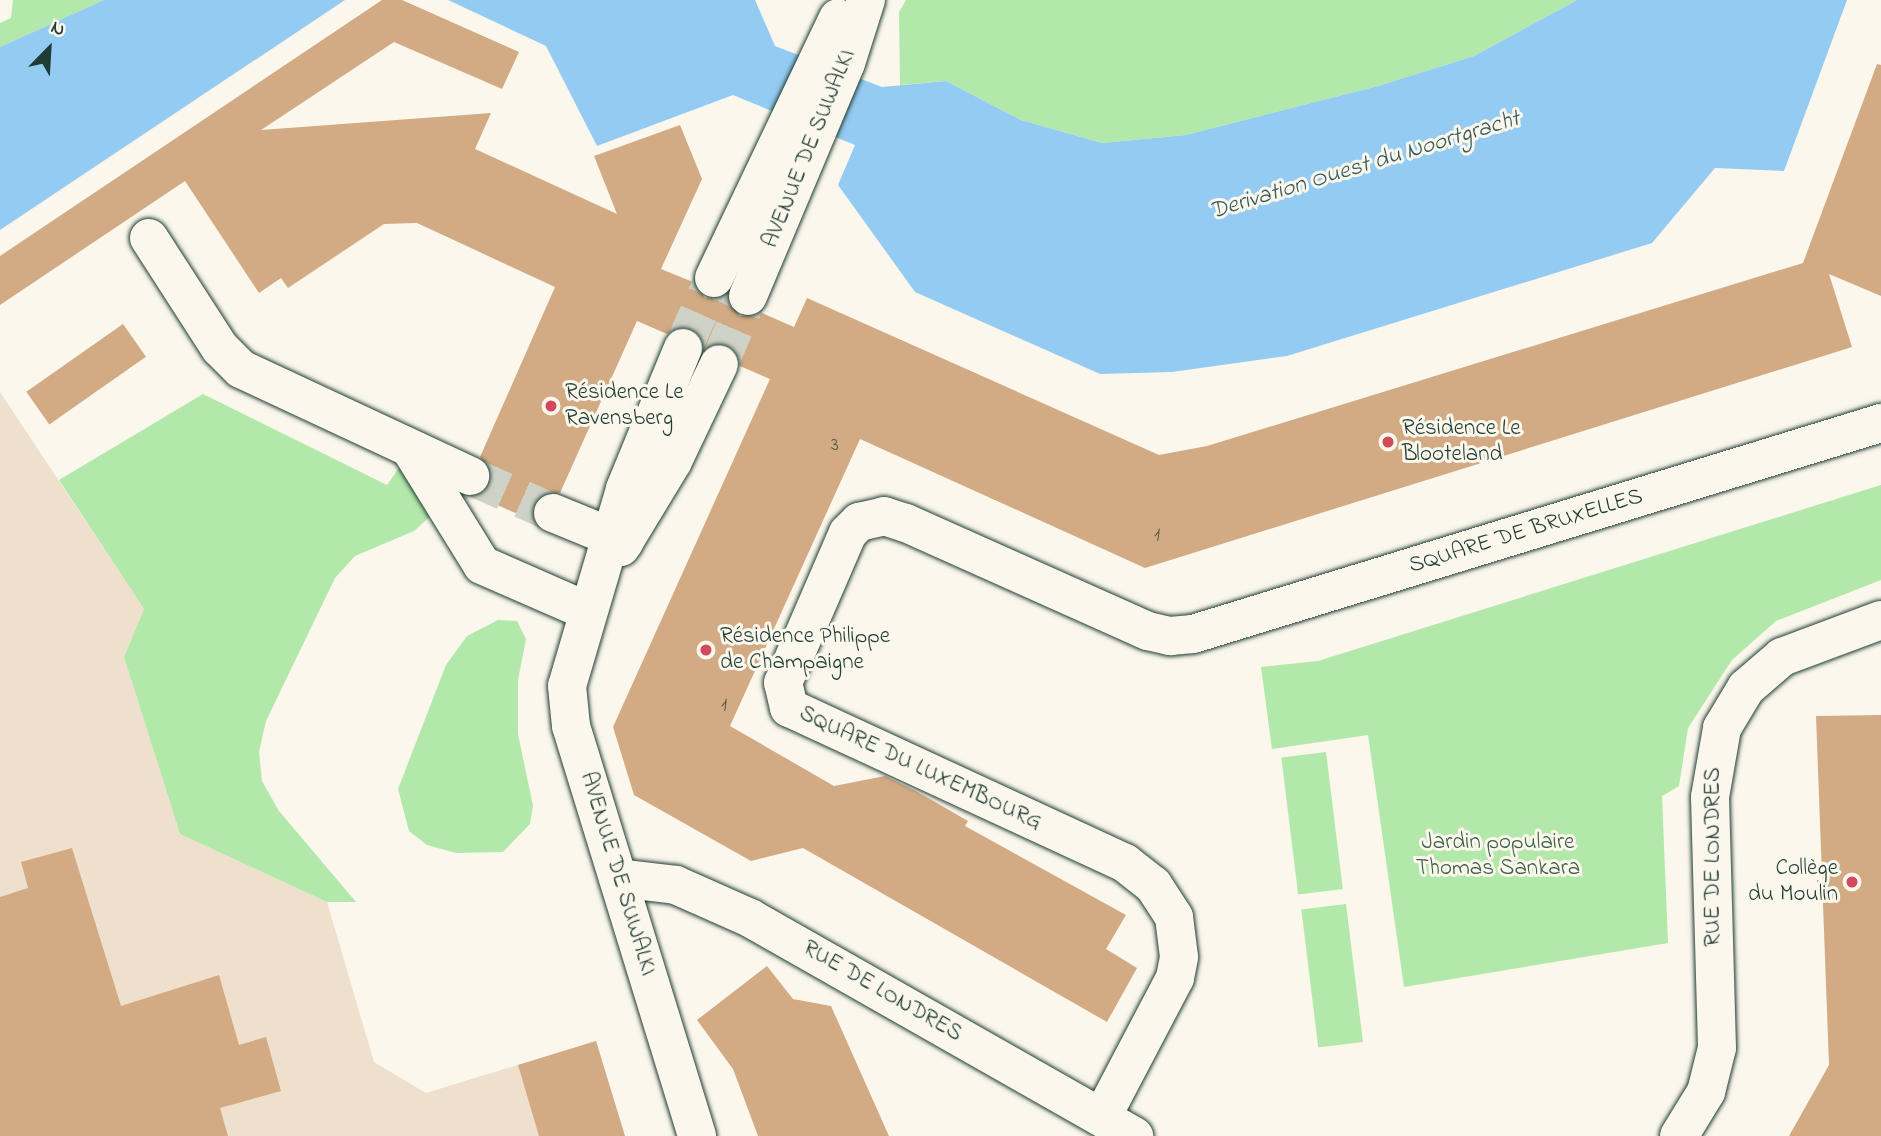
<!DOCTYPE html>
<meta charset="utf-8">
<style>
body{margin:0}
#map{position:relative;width:1881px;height:1136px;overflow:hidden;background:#fbf7ec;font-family:"Indie Flower",sans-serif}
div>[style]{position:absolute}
.built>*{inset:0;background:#efe0cd}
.green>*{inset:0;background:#b2e8aa;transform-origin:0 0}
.water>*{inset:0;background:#94cbf2}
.building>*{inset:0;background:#d2ab84;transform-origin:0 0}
.minor-tunnel>*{height:38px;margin-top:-19px;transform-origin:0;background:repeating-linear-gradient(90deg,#cfd2c7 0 38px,transparent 0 57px)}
.roads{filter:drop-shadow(0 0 2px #1f3d34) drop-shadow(0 0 2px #1f3d34)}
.minor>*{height:38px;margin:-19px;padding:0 19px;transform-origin:19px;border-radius:19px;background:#fbf7ec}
.dots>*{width:19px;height:19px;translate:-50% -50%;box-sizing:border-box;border:4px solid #fbf7ec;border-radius:50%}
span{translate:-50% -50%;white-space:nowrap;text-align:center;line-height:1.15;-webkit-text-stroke:6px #fbf7ec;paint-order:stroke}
.number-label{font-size:19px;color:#4c5848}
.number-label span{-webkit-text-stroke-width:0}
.street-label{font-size:23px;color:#1f3d34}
.poi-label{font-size:23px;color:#1f3d34}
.left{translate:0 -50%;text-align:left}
.right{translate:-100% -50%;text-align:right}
.park-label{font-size:23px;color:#3c5f4c}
.water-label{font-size:24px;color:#36595a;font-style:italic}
.north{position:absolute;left:14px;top:14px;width:70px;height:70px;-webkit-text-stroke:5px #fbf7ec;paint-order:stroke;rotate:24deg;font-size:19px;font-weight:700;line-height:28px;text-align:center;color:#1f3d34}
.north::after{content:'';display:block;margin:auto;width:24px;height:32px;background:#1f3d34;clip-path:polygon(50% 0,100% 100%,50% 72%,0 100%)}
</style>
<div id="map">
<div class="built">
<i style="clip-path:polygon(0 392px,144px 609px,124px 657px,180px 834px,327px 902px,374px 1062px,426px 1093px,596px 1041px,625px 1136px,0 1136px)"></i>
</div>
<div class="green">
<i style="clip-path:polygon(13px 0,104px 0,0 47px,0 23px,11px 18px)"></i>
<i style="clip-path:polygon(906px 0,1577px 0,1474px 56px,1378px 86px,1186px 135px,1102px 143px,1021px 120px,946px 81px,900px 85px,899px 12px)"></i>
<i style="clip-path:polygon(203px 394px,387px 485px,401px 465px,433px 514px,414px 531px,355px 556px,335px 578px,266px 721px,259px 752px,262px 781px,279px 811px,356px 902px,327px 902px,180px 834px,124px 657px,144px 609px,59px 480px)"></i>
<i style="clip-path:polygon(1881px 485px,1881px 580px,1776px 621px,1732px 660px,1688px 728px,1679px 786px,1662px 796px,1668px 943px,1404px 987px,1368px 735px,1272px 749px,1261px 667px,1318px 661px)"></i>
<i style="clip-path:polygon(498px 620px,517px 621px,526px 639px,518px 680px,518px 734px,533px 806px,530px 824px,503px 852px,456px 853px,427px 845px,409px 831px,398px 789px,446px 665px,467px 636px)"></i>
<i style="left:1326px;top:752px;width:138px;height:45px;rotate:83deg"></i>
<i style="left:1346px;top:904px;width:139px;height:45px;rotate:83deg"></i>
</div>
<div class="water">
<i style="clip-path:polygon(104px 0,345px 0,0 230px,0 47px)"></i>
<i style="clip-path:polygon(448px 0,755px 0,775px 46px,882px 87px,946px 81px,1021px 120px,1102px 143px,1186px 135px,1378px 86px,1474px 56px,1577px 0,1847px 0,1784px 171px,1715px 168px,1652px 243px,1287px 356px,1172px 372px,1100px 374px,915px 292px,838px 185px,855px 145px,733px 95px,597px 146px,546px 46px)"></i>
</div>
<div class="building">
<i style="clip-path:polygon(382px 0,402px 0,519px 52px,502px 89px,394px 42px,261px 130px,491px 113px,475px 149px,617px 214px,594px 156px,680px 125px,702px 179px,661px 269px,693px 282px,705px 298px,726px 297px,740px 316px,762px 313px,794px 327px,807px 298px,1159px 455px,1207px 446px,1803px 263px,1877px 64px,1881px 65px,1881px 296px,1829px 274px,1852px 347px,1145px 568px,860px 439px,730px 726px,834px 786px,885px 776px,916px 791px,968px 821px,965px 826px,1126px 915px,1106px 949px,1137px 968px,1107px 1022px,803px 848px,751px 861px,634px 795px,613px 727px,770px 379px,740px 366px,729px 345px,704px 348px,692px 328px,679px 326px,667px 334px,637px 321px,560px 493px,539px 496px,533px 505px,533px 521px,477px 496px,489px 486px,492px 475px,480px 457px,555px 287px,417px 223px,384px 224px,288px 288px,281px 278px,259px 293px,185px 181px,0 305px,0 256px)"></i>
<i style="left:123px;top:324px;width:40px;height:118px;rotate:55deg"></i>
<i style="clip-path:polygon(1881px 715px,1881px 1136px,1789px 1136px,1829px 1065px,1816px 716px)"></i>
<i style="clip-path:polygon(72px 848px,121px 1006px,219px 975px,239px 1045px,266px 1037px,281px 1091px,220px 1108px,228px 1136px,0 1136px,0 897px,28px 888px,21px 862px)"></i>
<i style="clip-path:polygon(767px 966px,793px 999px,831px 1006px,889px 1136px,758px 1136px,733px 1069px,697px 1020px)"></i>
<i style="clip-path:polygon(596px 1041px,625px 1136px,539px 1136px,518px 1065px)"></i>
</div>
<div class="minor-tunnel">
<i style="left:683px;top:348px;width:77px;rotate:-66.1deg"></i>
<i style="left:719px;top:364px;width:74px;rotate:-66.9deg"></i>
<i style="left:470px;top:476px;width:91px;rotate:24deg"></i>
</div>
<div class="roads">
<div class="minor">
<i style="left:149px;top:238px;width:131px;rotate:57.2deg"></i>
<i style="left:220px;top:348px;width:30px;rotate:45deg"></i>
<i style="left:241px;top:369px;width:253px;rotate:25deg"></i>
<i style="left:714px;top:278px;width:288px;rotate:-64.5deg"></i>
<i style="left:748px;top:296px;width:253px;rotate:-67.2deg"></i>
<i style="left:846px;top:63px;width:66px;rotate:-72.4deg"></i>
<i style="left:683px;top:348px;width:152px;rotate:112.4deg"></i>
<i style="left:625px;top:489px;width:205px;rotate:106.4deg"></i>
<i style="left:567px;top:686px;width:40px;rotate:84.3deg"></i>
<i style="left:571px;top:726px;width:429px;rotate:72.9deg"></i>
<i style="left:411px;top:450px;width:135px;rotate:58.3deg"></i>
<i style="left:482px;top:565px;width:115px;rotate:23.7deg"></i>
<i style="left:553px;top:513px;width:77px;rotate:22.2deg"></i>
<i style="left:621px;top:547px;width:100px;rotate:-58.8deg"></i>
<i style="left:673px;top:461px;width:107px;rotate:-64.6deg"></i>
<i style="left:618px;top:878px;width:58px;rotate:6.9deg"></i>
<i style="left:676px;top:885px;width:81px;rotate:24deg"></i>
<i style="left:750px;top:918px;width:442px;rotate:29.6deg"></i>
<i style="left:1102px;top:1117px;width:157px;rotate:-62.3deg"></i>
<i style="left:1175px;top:978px;width:21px;rotate:-79deg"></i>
<i style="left:1179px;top:957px;width:40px;rotate:-97.1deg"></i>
<i style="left:1174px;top:917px;width:38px;rotate:-123deg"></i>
<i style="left:1153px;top:885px;width:36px;rotate:-142deg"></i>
<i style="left:1125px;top:863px;width:370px;rotate:-155.2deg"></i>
<i style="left:789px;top:708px;width:26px;rotate:-103deg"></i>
<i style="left:783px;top:683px;width:163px;rotate:-66.6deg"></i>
<i style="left:848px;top:533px;width:16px;rotate:-45deg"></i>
<i style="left:859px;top:522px;width:26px;rotate:-13deg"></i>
<i style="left:884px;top:516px;width:23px;rotate:18deg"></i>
<i style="left:906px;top:523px;width:265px;rotate:24.1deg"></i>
<i style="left:1148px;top:631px;width:23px;rotate:13deg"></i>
<i style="left:1170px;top:636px;width:23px;rotate:-5deg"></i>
<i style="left:1193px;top:634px;width:720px;rotate:-17.05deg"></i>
<i style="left:1679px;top:1136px;width:52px;rotate:-58.5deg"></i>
<i style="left:1706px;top:1092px;width:45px;rotate:-76deg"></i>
<i style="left:1717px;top:1048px;width:251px;rotate:-91.6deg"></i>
<i style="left:1710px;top:797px;width:70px;rotate:-80.1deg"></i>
<i style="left:1722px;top:728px;width:47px;rotate:-59deg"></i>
<i style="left:1746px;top:688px;width:48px;rotate:-40.7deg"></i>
<i style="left:1782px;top:657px;width:106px;rotate:-20.5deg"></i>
</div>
</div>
<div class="dots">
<i style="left:551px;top:406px;background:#d1495b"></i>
<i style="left:1388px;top:442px;background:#d1495b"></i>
<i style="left:706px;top:650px;background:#d1495b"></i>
<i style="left:1852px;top:882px;background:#d1495b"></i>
</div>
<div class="number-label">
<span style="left:835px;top:446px">3</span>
<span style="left:1157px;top:536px">1</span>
<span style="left:724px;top:706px">1</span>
</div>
<div class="street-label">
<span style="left:810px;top:149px;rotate:-68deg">AVENUE DE SUWALKI</span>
<span style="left:1526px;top:532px;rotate:-17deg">SQUARE DE BRUXELLES</span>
<span style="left:920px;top:769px;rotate:25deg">SQUARE DU LUXEMBOURG</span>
<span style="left:1714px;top:857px;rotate:-90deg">RUE DE LONDRES</span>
<span style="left:617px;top:874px;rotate:73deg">AVENUE DE SUWALKI</span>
<span style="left:882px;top:992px;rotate:30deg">RUE DE LONDRES</span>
</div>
<div class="poi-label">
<span class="left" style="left:565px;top:406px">Résidence Le<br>Ravensberg</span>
<span class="left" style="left:1402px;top:442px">Résidence Le<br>Blooteland</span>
<span class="left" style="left:720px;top:650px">Résidence Philippe<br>de Champaigne</span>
<span class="right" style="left:1838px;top:882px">Collège<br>du Moulin</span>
</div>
<div class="park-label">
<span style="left:1498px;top:856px">Jardin populaire<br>Thomas Sankara</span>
</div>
<div class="water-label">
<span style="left:1365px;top:166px;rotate:-17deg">Derivation Ouest du Noortgracht</span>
</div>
<div class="north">N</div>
</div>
